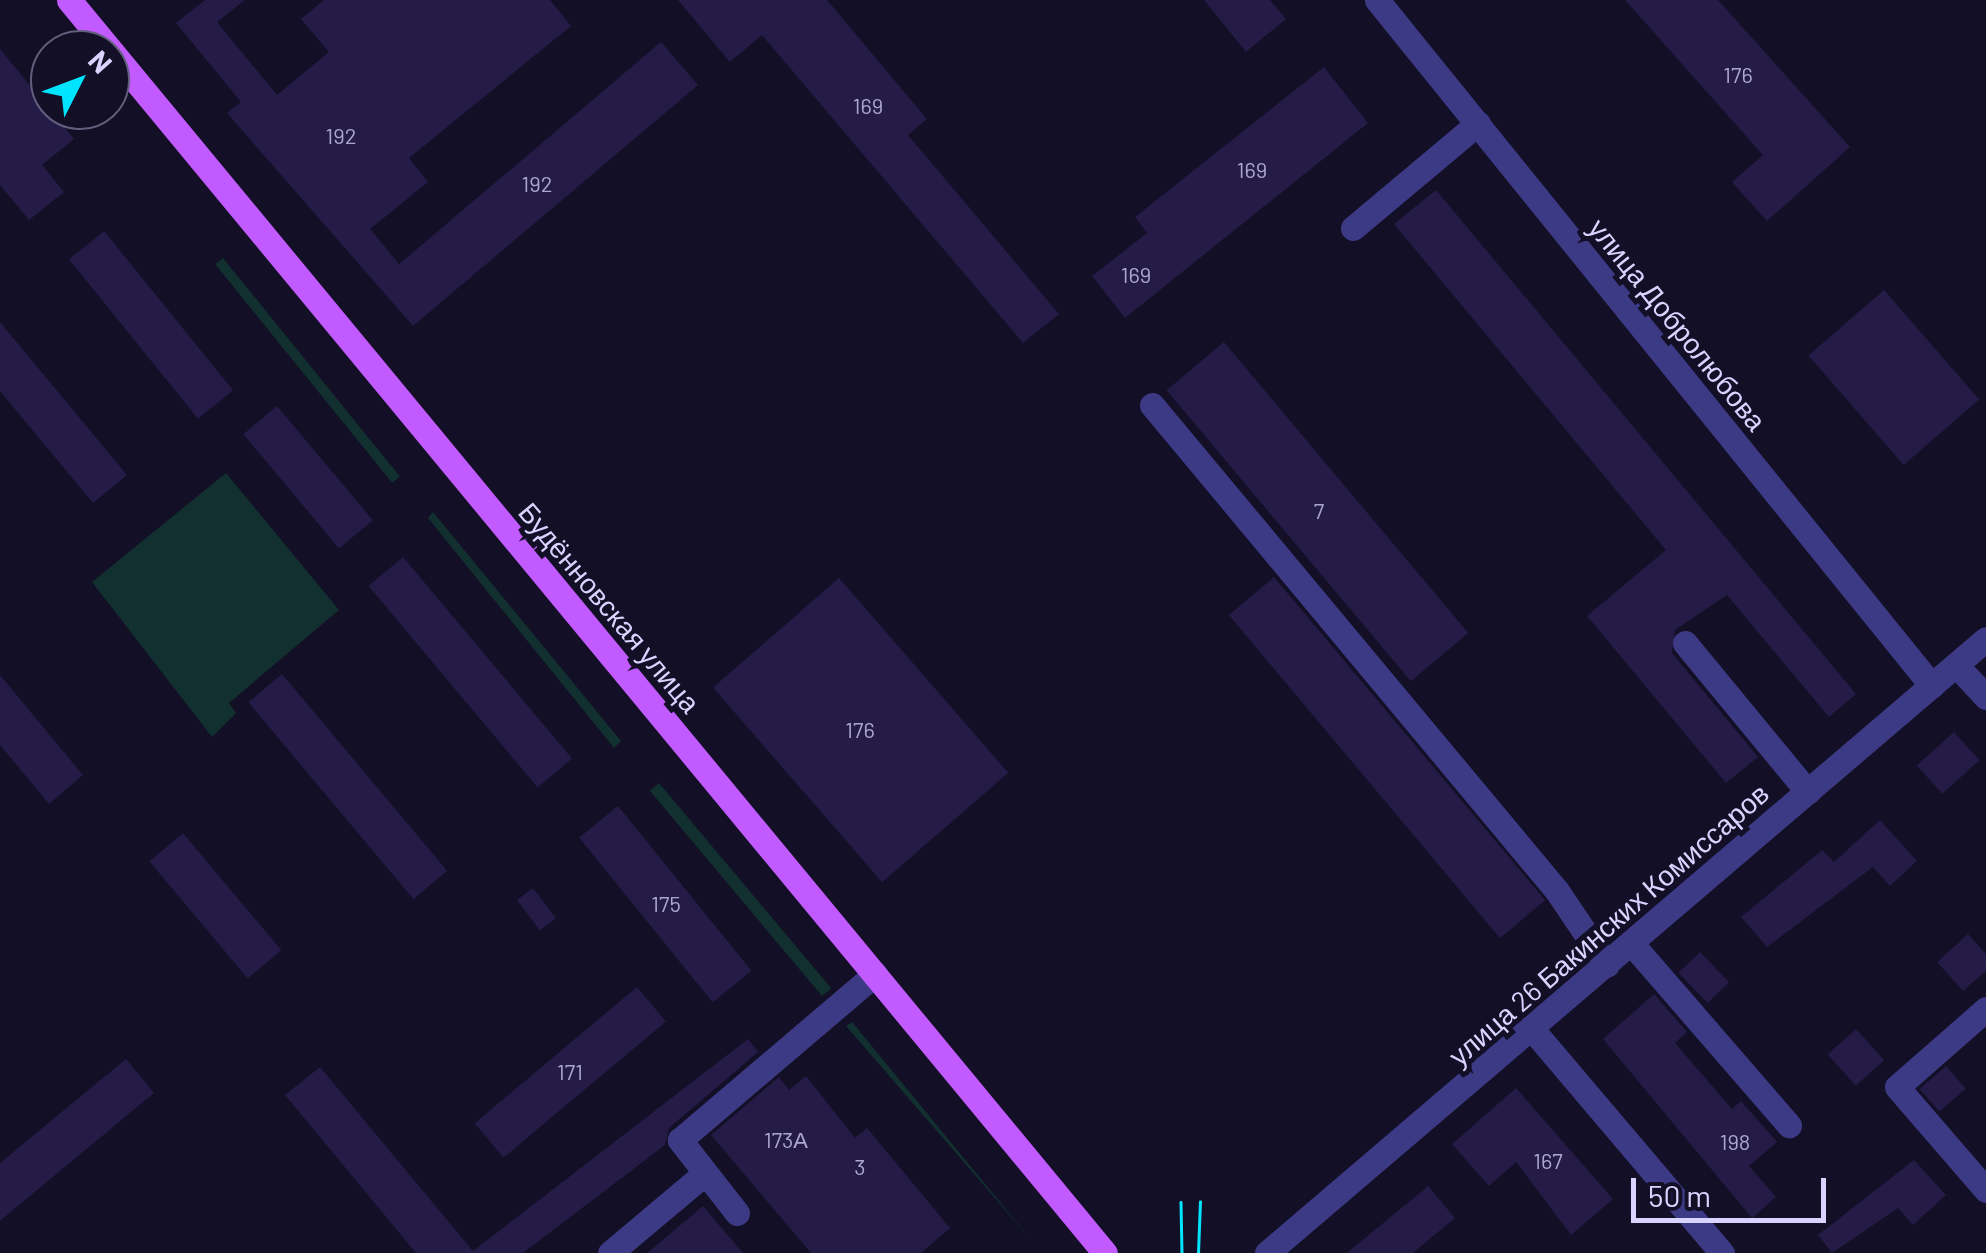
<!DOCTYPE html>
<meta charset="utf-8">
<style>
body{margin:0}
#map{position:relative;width:1986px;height:1253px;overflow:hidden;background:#130f26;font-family:Barlow,sans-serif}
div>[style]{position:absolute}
.green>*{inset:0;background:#12302f;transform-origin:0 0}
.building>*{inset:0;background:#241b47;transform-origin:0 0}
.minor>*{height:25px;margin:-12.5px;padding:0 12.5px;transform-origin:12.5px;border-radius:12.5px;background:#3d3a85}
.major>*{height:25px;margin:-12.5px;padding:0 12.5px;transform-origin:12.5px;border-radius:12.5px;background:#c25bff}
.tram>*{height:2.5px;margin:-1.25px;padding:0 1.25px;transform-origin:1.25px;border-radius:1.25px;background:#00e5ff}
span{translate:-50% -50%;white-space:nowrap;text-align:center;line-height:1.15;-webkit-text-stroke:10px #130f26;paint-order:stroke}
.number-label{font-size:22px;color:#aca6d1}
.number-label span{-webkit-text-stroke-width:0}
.street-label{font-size:28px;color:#d9d4ff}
.north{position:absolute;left:30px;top:30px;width:100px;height:100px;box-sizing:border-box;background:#130f26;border:2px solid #625e7d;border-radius:50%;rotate:48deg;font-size:28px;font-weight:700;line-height:40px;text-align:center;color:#d9d4ff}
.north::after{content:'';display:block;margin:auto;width:35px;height:45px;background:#00e5ff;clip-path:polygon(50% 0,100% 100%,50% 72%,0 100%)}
.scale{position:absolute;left:1631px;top:1178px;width:195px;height:45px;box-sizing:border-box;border:5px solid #d9d4ff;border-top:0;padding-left:12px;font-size:30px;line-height:35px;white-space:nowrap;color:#d9d4ff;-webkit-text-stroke:8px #130f26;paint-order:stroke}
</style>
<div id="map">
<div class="green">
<i style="left:223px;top:258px;width:281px;height:10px;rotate:51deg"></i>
<i style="clip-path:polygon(226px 473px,339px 610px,229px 703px,236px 713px,212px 737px,92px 582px)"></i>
<i style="clip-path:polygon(433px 512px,621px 741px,614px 748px,428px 518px)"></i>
<i style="left:659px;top:783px;width:268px;height:12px;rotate:50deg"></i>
<i style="clip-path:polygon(852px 1022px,1032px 1241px,846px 1026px)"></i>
</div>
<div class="building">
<i style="clip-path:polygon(205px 0,245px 0,217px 22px,277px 95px,329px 52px,301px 19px,324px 0,550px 0,571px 26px,409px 158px,428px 182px,370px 229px,399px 264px,661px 42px,698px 85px,413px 326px,227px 113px,241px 102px,176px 23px)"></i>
<i style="clip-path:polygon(678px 0,827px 0,927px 119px,908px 135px,1059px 314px,1023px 343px,762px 35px,730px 62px)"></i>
<i style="clip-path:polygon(1204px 0,1270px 0,1286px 19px,1246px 52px)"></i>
<i style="clip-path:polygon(1625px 0,1718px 0,1850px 147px,1767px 221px,1732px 182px,1763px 155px)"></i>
<i style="clip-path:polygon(0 49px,74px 139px,42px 165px,64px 192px,29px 220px,0 185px)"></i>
<i style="clip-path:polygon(1324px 67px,1368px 123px,1125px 318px,1092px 276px,1147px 233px,1135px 217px)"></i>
<i style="clip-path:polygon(1436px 190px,1856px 694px,1829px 717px,1727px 595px,1675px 630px,1672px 653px,1758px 757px,1726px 783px,1587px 616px,1666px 550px,1394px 224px)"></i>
<i style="left:104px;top:231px;width:205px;height:45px;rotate:51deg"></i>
<i style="left:1884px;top:290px;width:145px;height:100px;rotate:49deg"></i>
<i style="clip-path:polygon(0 322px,127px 475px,93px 503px,0 391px)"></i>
<i style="left:1224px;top:342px;width:380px;height:75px;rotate:50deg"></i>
<i style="left:277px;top:406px;width:149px;height:44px;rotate:50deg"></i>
<i style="left:403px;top:557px;width:263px;height:45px;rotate:50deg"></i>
<i style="left:1274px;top:577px;width:422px;height:59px;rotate:50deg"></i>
<i style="left:839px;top:578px;width:258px;height:167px;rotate:49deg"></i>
<i style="left:282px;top:674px;width:257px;height:44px;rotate:50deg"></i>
<i style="clip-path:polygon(0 675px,83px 775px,49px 804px,0 745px)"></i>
<i style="left:1954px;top:732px;width:38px;height:50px;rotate:48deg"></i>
<i style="left:618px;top:806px;width:212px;height:50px;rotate:51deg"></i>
<i style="clip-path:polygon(1880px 820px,1917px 861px,1890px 886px,1873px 867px,1767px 947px,1741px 917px,1822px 850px,1834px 862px)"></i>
<i style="left:183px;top:833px;width:153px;height:44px;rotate:50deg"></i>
<i style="left:533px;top:888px;width:38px;height:20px;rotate:53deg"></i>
<i style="clip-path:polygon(1968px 934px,1986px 954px,1986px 971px,1963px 991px,1937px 962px)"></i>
<i style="left:1700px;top:952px;width:42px;height:30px;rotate:46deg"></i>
<i style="left:637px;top:987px;width:45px;height:212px;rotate:50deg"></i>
<i style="clip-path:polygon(1654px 994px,1687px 1032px,1675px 1043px,1732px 1109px,1741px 1101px,1777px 1142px,1749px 1166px,1776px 1197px,1752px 1218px,1603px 1039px)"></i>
<i style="left:1856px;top:1029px;width:42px;height:38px;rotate:48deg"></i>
<i style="clip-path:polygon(748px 1039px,758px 1052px,669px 1128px,665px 1145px,523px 1253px,416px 1253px,285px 1095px,320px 1067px,473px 1251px)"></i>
<i style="clip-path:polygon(126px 1059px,154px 1093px,0 1221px,0 1163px)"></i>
<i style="left:1946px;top:1066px;width:30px;height:35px;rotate:49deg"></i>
<i style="clip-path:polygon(806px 1076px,855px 1138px,867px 1128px,950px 1228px,921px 1253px,811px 1253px,711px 1135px,779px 1077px,789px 1090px)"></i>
<i style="clip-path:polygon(1516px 1088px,1613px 1199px,1571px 1235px,1516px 1162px,1489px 1186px,1452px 1144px)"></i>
<i style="clip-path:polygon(1914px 1160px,1946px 1195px,1913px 1225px,1898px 1208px,1832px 1253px,1818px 1235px)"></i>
<i style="clip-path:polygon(1428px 1186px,1455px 1218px,1413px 1253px,1347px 1253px)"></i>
<i style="clip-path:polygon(703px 1206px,743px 1253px,647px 1253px)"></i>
</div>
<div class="minor">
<i style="left:1377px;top:0;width:882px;rotate:51.03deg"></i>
<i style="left:1353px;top:228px;width:163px;rotate:-40deg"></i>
<i style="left:1152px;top:405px;width:633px;rotate:50.19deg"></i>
<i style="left:1557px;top:891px;width:89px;rotate:56deg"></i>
<i style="left:1685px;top:643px;width:193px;rotate:50.5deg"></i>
<i style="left:1956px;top:665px;width:44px;rotate:46.8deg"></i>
<i style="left:1632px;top:944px;width:240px;rotate:49.1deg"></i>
<i style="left:1986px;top:1009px;width:118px;rotate:138.8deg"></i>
<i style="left:1897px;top:1087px;width:136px;rotate:49.2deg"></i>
<i style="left:1532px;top:1029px;width:294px;rotate:49.7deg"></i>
<i style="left:737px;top:1213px;width:93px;rotate:-128deg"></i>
<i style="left:680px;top:1140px;width:256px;rotate:-40.4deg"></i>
<i style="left:610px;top:1253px;width:123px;rotate:-40deg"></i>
<i style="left:1267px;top:1253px;width:945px;rotate:-40.5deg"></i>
</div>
<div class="major">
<i style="left:69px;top:0;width:1626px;rotate:50.42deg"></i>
</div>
<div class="tram">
<i style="left:1181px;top:1202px;width:51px;rotate:88.9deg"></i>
<i style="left:1198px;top:1253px;width:51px;rotate:-87.8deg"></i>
</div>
<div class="number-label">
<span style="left:1738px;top:75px">176</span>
<span style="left:868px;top:106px">169</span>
<span style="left:341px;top:136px">192</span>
<span style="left:1252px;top:170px">169</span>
<span style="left:537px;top:184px">192</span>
<span style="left:1136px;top:275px">169</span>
<span style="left:1319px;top:511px">7</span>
<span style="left:860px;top:730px">176</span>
<span style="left:666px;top:904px">175</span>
<span style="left:570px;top:1072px">171</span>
<span style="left:786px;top:1140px">173А</span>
<span style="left:1735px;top:1142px">198</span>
<span style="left:1548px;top:1161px">167</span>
<span style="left:860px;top:1167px">3</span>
</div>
<div class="street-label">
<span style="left:1678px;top:324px;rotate:51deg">улица Добролюбова</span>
<span style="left:610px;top:607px;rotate:50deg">Будённовская улица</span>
<span style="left:1608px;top:924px;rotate:-41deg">улица 26 Бакинских Комиссаров</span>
</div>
<div class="north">N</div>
<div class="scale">50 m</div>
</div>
